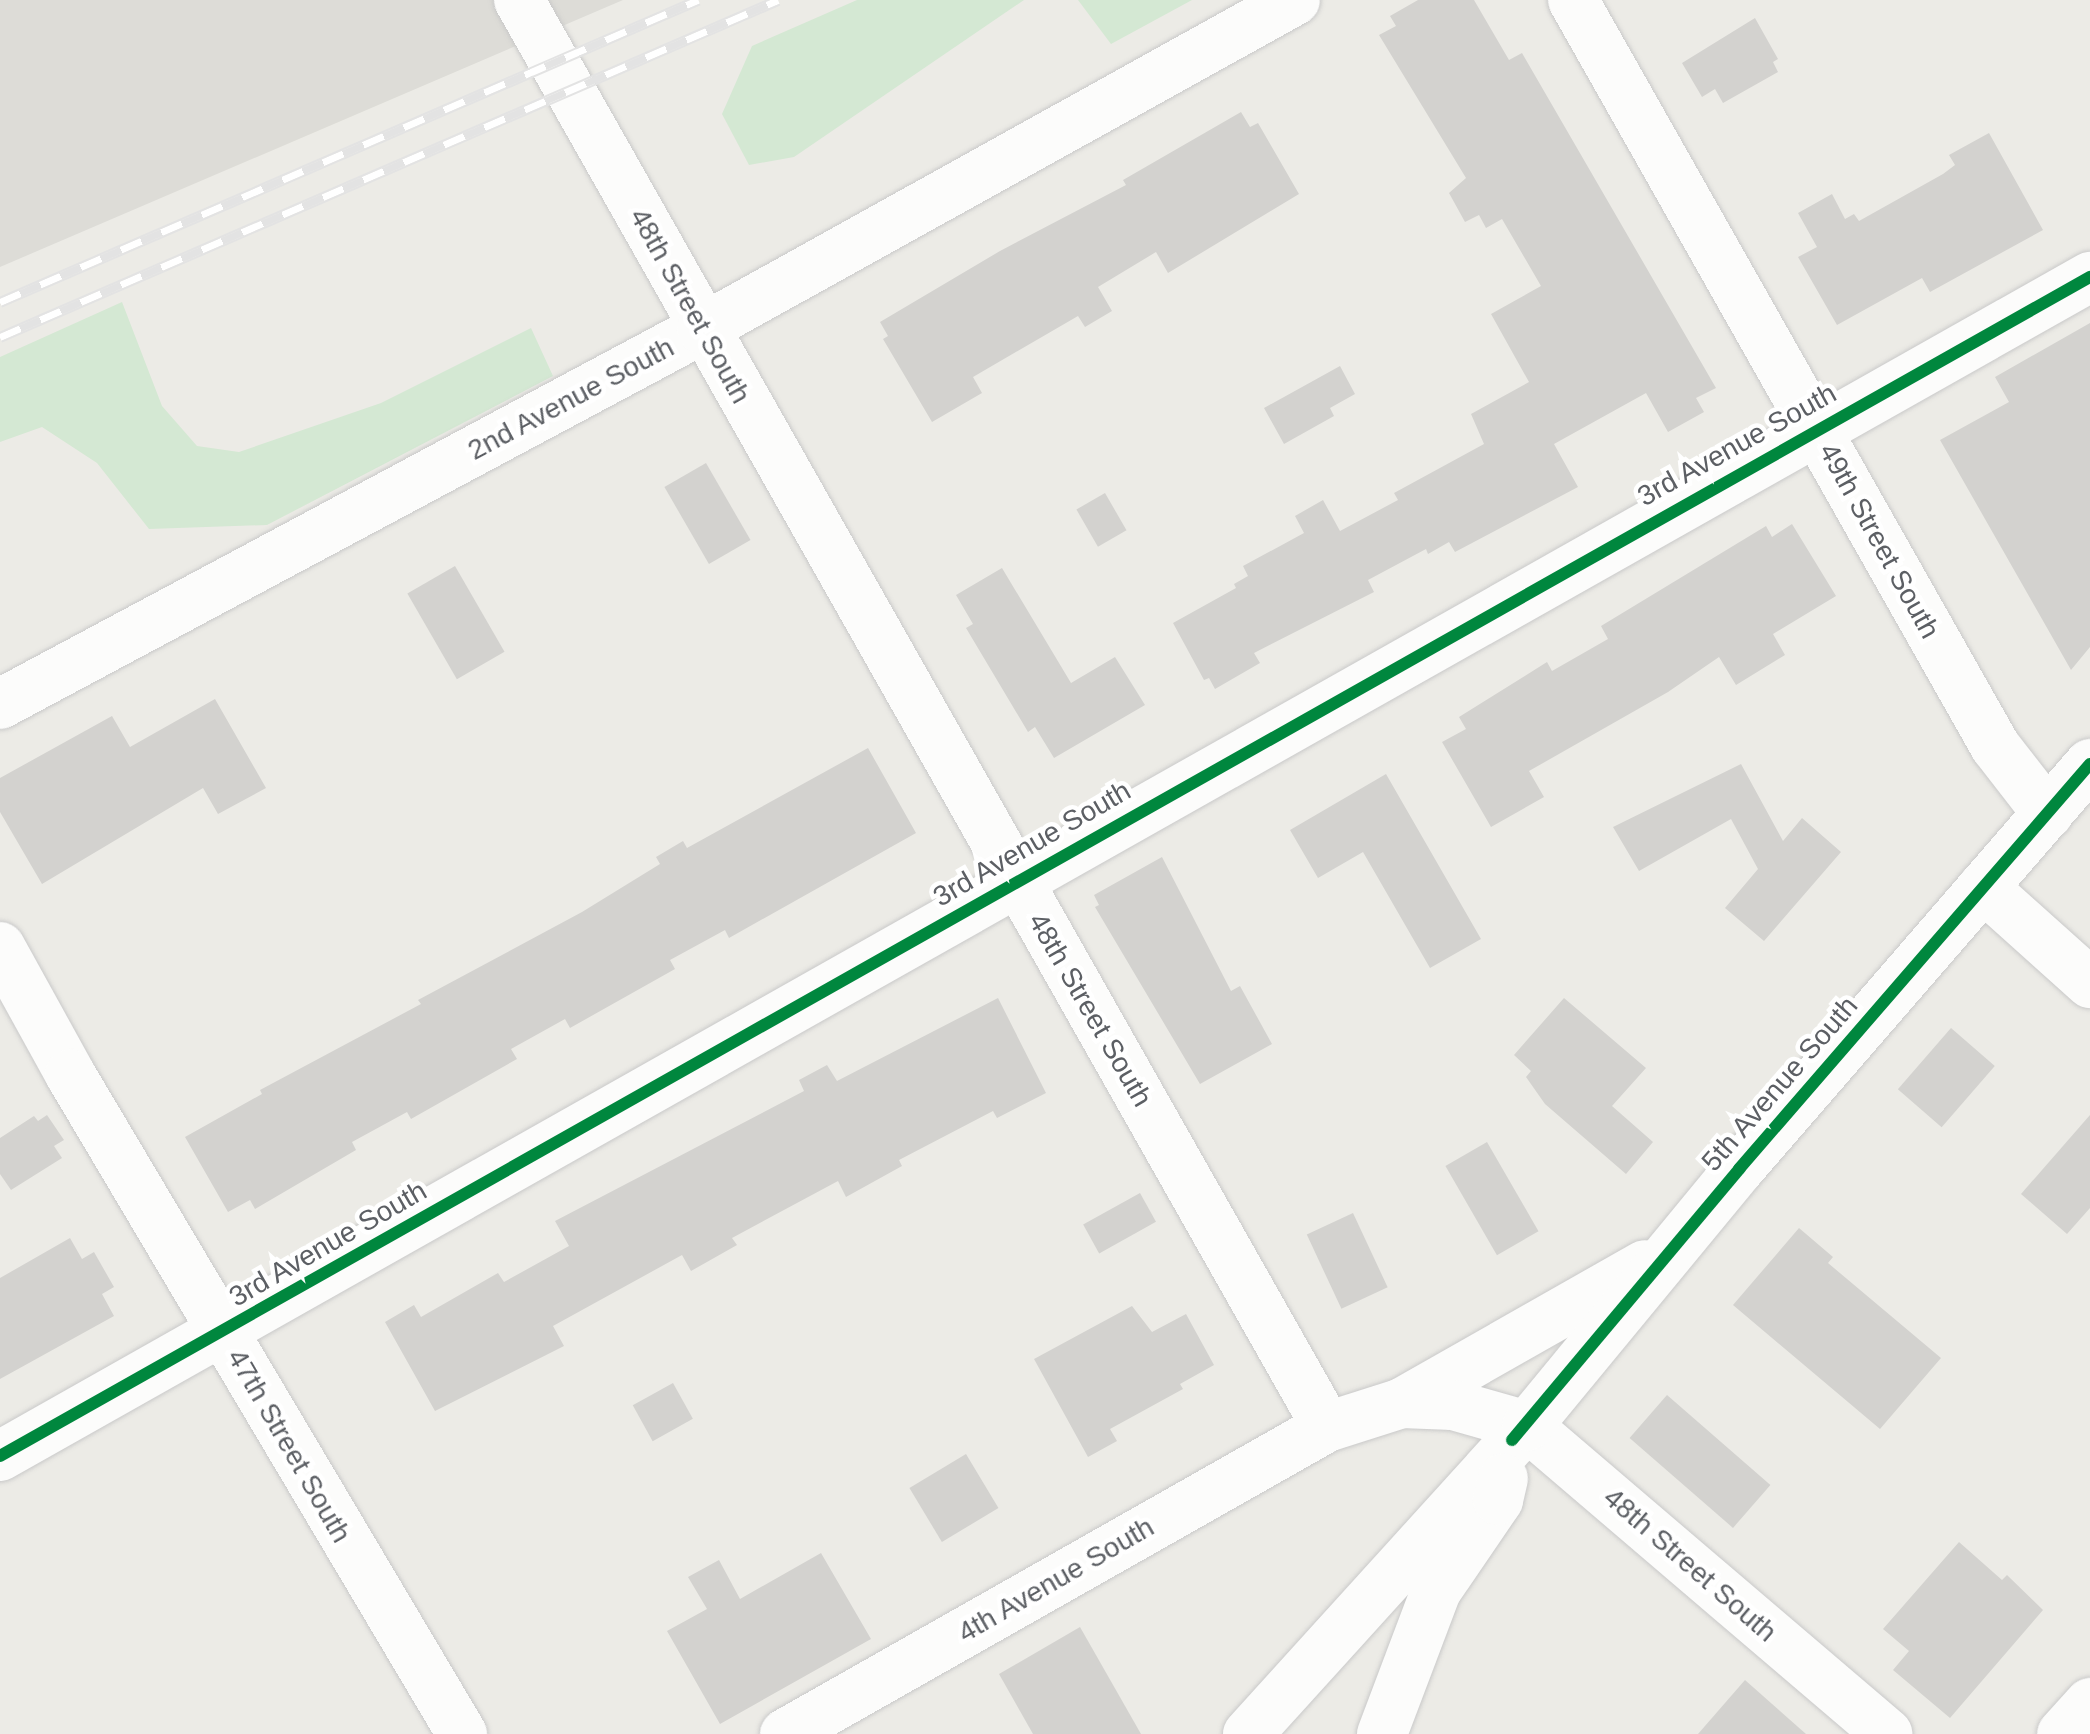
<!DOCTYPE html>
<style>
body{margin:0}
#map{position:relative;width:2090px;height:1734px;overflow:hidden;background:#ecebe6;font-family:Helvetica,sans-serif}
div>[style]{position:absolute}
.industrial>*{inset:0;background:#dddcd7}
.green>*{inset:0;background:#d4e8d3}
.building>*{inset:0;background:#d3d2cf;transform-origin:0 0}
.roads{filter:drop-shadow(0 0 2px #c9c9c9) drop-shadow(0 0 2px #c9c9c9)}
.minor>*{height:50px;margin:-25px;padding:0 25px;transform-origin:25px;border-radius:25px;background:#fcfcfb}
.rail>*{height:11px;margin-top:-5.5px;transform-origin:0;background:repeating-linear-gradient(90deg,#fff 0 22px,#e3e3e3 0 44px);box-sizing:border-box;border-block:2px solid #e3e3e3}
.cycleway>*{height:12px;margin:-6px;padding:0 6px;transform-origin:6px;border-radius:6px;background:#00873e}
span{translate:-50% -50%;white-space:nowrap;text-align:center;line-height:1.15;-webkit-text-stroke:9px #fff;paint-order:stroke}
.street-label{font-size:28px;color:#5c5f64}
</style>
<div id="map">
<div class="industrial">
<i style="clip-path:polygon(0 0,623px 0,0 267px)"></i>
</div>
<div class="green">
<i style="clip-path:polygon(857px 0,1024px 0,794px 157px,749px 165px,722px 114px,752px 46px)"></i>
<i style="clip-path:polygon(1078px 0,1192px 0,1111px 44px)"></i>
<i style="clip-path:polygon(122px 302px,162px 406px,197px 446px,239px 452px,381px 403px,531px 328px,553px 376px,267px 525px,149px 529px,97px 463px,42px 427px,0 442px,0 357px)"></i>
</div>
<div class="building">
<i style="clip-path:polygon(1418px 0,1474px 0,1509px 60px,1522px 53px,1716px 388px,1696px 398px,1704px 412px,1668px 432px,1646px 393px,1554px 444px,1578px 487px,1455px 552px,1449px 542px,1428px 554px,1426px 549px,1368px 580px,1374px 592px,1254px 653px,1260px 663px,1215px 689px,1209px 678px,1204px 680px,1173px 623px,1236px 588px,1234px 584px,1248px 576px,1243px 566px,1304px 533px,1295px 516px,1323px 500px,1340px 531px,1398px 500px,1394px 493px,1484px 444px,1471px 414px,1529px 382px,1491px 314px,1541px 286px,1502px 219px,1486px 228px,1479px 215px,1465px 222px,1449px 193px,1466px 178px,1379px 35px,1396px 26px,1390px 16px)"></i>
<i style="clip-path:polygon(1755px 18px,1778px 59px,1773px 62px,1778px 72px,1723px 103px,1715px 89px,1702px 97px,1682px 63px)"></i>
<i style="clip-path:polygon(1241px 112px,1250px 127px,1258px 123px,1299px 194px,1168px 273px,1156px 252px,1098px 287px,1112px 311px,1085px 327px,1078px 316px,973px 377px,982px 393px,932px 422px,883px 339px,888px 336px,880px 322px,1000px 251px,1126px 185px,1123px 180px)"></i>
<i style="clip-path:polygon(1989px 133px,2043px 230px,1930px 292px,1922px 278px,1837px 325px,1798px 257px,1817px 247px,1798px 213px,1832px 194px,1845px 219px,1854px 214px,1859px 221px,1943px 174px,1955px 165px,1949px 155px)"></i>
<i style="clip-path:polygon(2090px 323px,2090px 647px,2071px 670px,1940px 440px,2009px 402px,1995px 377px)"></i>
<i style="clip-path:polygon(1340px 366px,1355px 394px,1330px 408px,1334px 416px,1284px 444px,1264px 408px)"></i>
<i style="left:706px;top:463px;width:89px;height:48px;rotate:60deg"></i>
<i style="left:1105px;top:493px;width:43px;height:33px;rotate:60deg"></i>
<i style="clip-path:polygon(1792px 524px,1836px 596px,1773px 634px,1785px 655px,1736px 685px,1719px 657px,1668px 692px,1529px 771px,1544px 797px,1491px 827px,1442px 742px,1466px 729px,1459px 717px,1547px 662px,1552px 671px,1608px 639px,1601px 626px,1766px 526px,1772px 537px)"></i>
<i style="left:455px;top:566px;width:99px;height:55px;rotate:60deg"></i>
<i style="clip-path:polygon(1002px 568px,1071px 683px,1115px 657px,1145px 705px,1054px 758px,1035px 727px,1028px 732px,966px 628px,973px 624px,956px 595px)"></i>
<i style="clip-path:polygon(215px 699px,266px 788px,218px 814px,203px 788px,42px 884px,0 812px,0 778px,112px 716px,130px 747px)"></i>
<i style="clip-path:polygon(868px 748px,916px 833px,729px 938px,725px 930px,670px 960px,675px 969px,570px 1028px,565px 1019px,511px 1049px,517px 1059px,411px 1119px,407px 1112px,352px 1142px,356px 1150px,255px 1209px,250px 1200px,228px 1212px,185px 1137px,262px 1094px,260px 1090px,421px 1004px,418px 1000px,582px 912px,660px 864px,656px 857px,683px 841px,687px 848px)"></i>
<i style="clip-path:polygon(1741px 764px,1783px 841px,1802px 818px,1841px 852px,1764px 941px,1725px 908px,1758px 869px,1731px 819px,1639px 871px,1613px 827px)"></i>
<i style="clip-path:polygon(1386px 774px,1481px 939px,1430px 968px,1363px 852px,1318px 878px,1290px 830px)"></i>
<i style="clip-path:polygon(1162px 857px,1231px 991px,1240px 986px,1272px 1044px,1200px 1084px,1095px 907px,1099px 905px,1094px 895px)"></i>
<i style="clip-path:polygon(998px 998px,1046px 1093px,997px 1118px,993px 1111px,899px 1160px,902px 1166px,846px 1197px,838px 1181px,732px 1238px,737px 1245px,691px 1271px,682px 1255px,553px 1326px,564px 1346px,435px 1411px,385px 1322px,414px 1305px,421px 1317px,498px 1273px,504px 1282px,569px 1246px,555px 1221px,804px 1091px,799px 1080px,827px 1065px,837px 1081px)"></i>
<i style="clip-path:polygon(1564px 998px,1646px 1068px,1612px 1106px,1653px 1142px,1626px 1174px,1545px 1104px,1526px 1077px,1531px 1071px,1514px 1055px)"></i>
<i style="left:1951px;top:1028px;width:58px;height:81px;rotate:41deg"></i>
<i style="clip-path:polygon(47px 1115px,64px 1140px,54px 1146px,62px 1158px,11px 1190px,0 1174px,0 1138px,34px 1116px,38px 1121px)"></i>
<i style="clip-path:polygon(2090px 1115px,2090px 1208px,2067px 1234px,2021px 1194px)"></i>
<i style="left:1487px;top:1142px;width:103px;height:48px;rotate:60deg"></i>
<i style="left:1140px;top:1193px;width:33px;height:65px;rotate:61deg"></i>
<i style="left:1353px;top:1213px;width:82px;height:51px;rotate:65deg"></i>
<i style="clip-path:polygon(1799px 1228px,1833px 1257px,1828px 1263px,1941px 1358px,1880px 1429px,1733px 1305px)"></i>
<i style="clip-path:polygon(70px 1238px,82px 1259px,94px 1252px,114px 1287px,102px 1294px,114px 1316px,0 1379px,0 1278px)"></i>
<i style="clip-path:polygon(1132px 1306px,1152px 1332px,1186px 1314px,1214px 1365px,1180px 1384px,1183px 1389px,1110px 1429px,1117px 1441px,1088px 1457px,1034px 1359px)"></i>
<i style="left:673px;top:1383px;width:41px;height:46px;rotate:61deg"></i>
<i style="left:1667px;top:1395px;width:137px;height:57px;rotate:41deg"></i>
<i style="left:966px;top:1454px;width:63px;height:66px;rotate:59deg"></i>
<i style="clip-path:polygon(1959px 1542px,2002px 1580px,2007px 1575px,2043px 1610px,1950px 1718px,1893px 1670px,1909px 1651px,1883px 1629px)"></i>
<i style="clip-path:polygon(821px 1553px,871px 1639px,720px 1724px,667px 1631px,707px 1609px,688px 1577px,719px 1560px,740px 1599px)"></i>
<i style="clip-path:polygon(1080px 1627px,1141px 1734px,1033px 1734px,999px 1674px)"></i>
<i style="clip-path:polygon(1745px 1680px,1806px 1734px,1698px 1734px)"></i>
</div>
<div class="roads">
<div class="minor">
<i style="left:519px;top:0;width:1640px;rotate:60.48deg"></i>
<i style="left:1573px;top:0;width:857px;rotate:60.5deg"></i>
<i style="left:1995px;top:746px;width:86px;rotate:52.1deg"></i>
<i style="left:0;top:704px;width:796px;rotate:-28.11deg"></i>
<i style="left:702px;top:329px;width:678px;rotate:-29.02deg"></i>
<i style="left:1983px;top:887px;width:144px;rotate:41.9deg"></i>
<i style="left:0;top:947px;width:145px;rotate:61.1deg"></i>
<i style="left:70px;top:1074px;width:768px;rotate:59.29deg"></i>
<i style="left:1402px;top:1403px;width:279px;rotate:-29.6deg"></i>
<i style="left:0;top:1456px;width:2400px;rotate:-29.43deg"></i>
<i style="left:785px;top:1734px;width:623px;rotate:-29.53deg"></i>
<i style="left:1327px;top:1427px;width:79px;rotate:-17.7deg"></i>
<i style="left:1402px;top:1403px;width:51px;rotate:2.2deg"></i>
<i style="left:1453px;top:1405px;width:77px;rotate:15.8deg"></i>
<i style="left:1527px;top:1426px;width:474px;rotate:40.5deg"></i>
<i style="left:1248px;top:1734px;width:416px;rotate:-47.8deg"></i>
<i style="left:1527px;top:1426px;width:333px;rotate:-50.5deg"></i>
<i style="left:1739px;top:1169px;width:536px;rotate:-49.09deg"></i>
<i style="left:1382px;top:1734px;width:153px;rotate:-69.3deg"></i>
<i style="left:1436px;top:1591px;width:110px;rotate:-55.7deg"></i>
<i style="left:1498px;top:1500px;width:22px;rotate:-77deg"></i>
<i style="left:2062px;top:1734px;width:42px;rotate:-47.9deg"></i>
</div>
</div>
<div class="rail">
<i style="left:0;top:302px;width:761px;rotate:-23.4deg"></i>
<i style="left:0;top:337px;width:848px;rotate:-23.42deg"></i>
</div>
<div class="cycleway">
<i style="left:1512px;top:1440px;width:354px;rotate:-50deg"></i>
<i style="left:1739px;top:1169px;width:536px;rotate:-49.09deg"></i>
<i style="left:0;top:1456px;width:2400px;rotate:-29.43deg"></i>
</div>
<div class="street-label">
<span style="left:690px;top:306px;rotate:61deg">48th Street South</span>
<span style="left:571px;top:399px;rotate:-28deg">2nd Avenue South</span>
<span style="left:1737px;top:445px;rotate:-29deg">3rd Avenue South</span>
<span style="left:1879px;top:541px;rotate:61deg">49th Street South</span>
<span style="left:1032px;top:844px;rotate:-30deg">3rd Avenue South</span>
<span style="left:1090px;top:1010px;rotate:60deg">48th Street South</span>
<span style="left:1780px;top:1084px;rotate:-49deg">5th Avenue South</span>
<span style="left:328px;top:1244px;rotate:-30deg">3rd Avenue South</span>
<span style="left:289px;top:1446px;rotate:60deg">47th Street South</span>
<span style="left:1690px;top:1565px;rotate:41deg">48th Street South</span>
<span style="left:1056px;top:1580px;rotate:-30deg">4th Avenue South</span>
</div>
</div>
